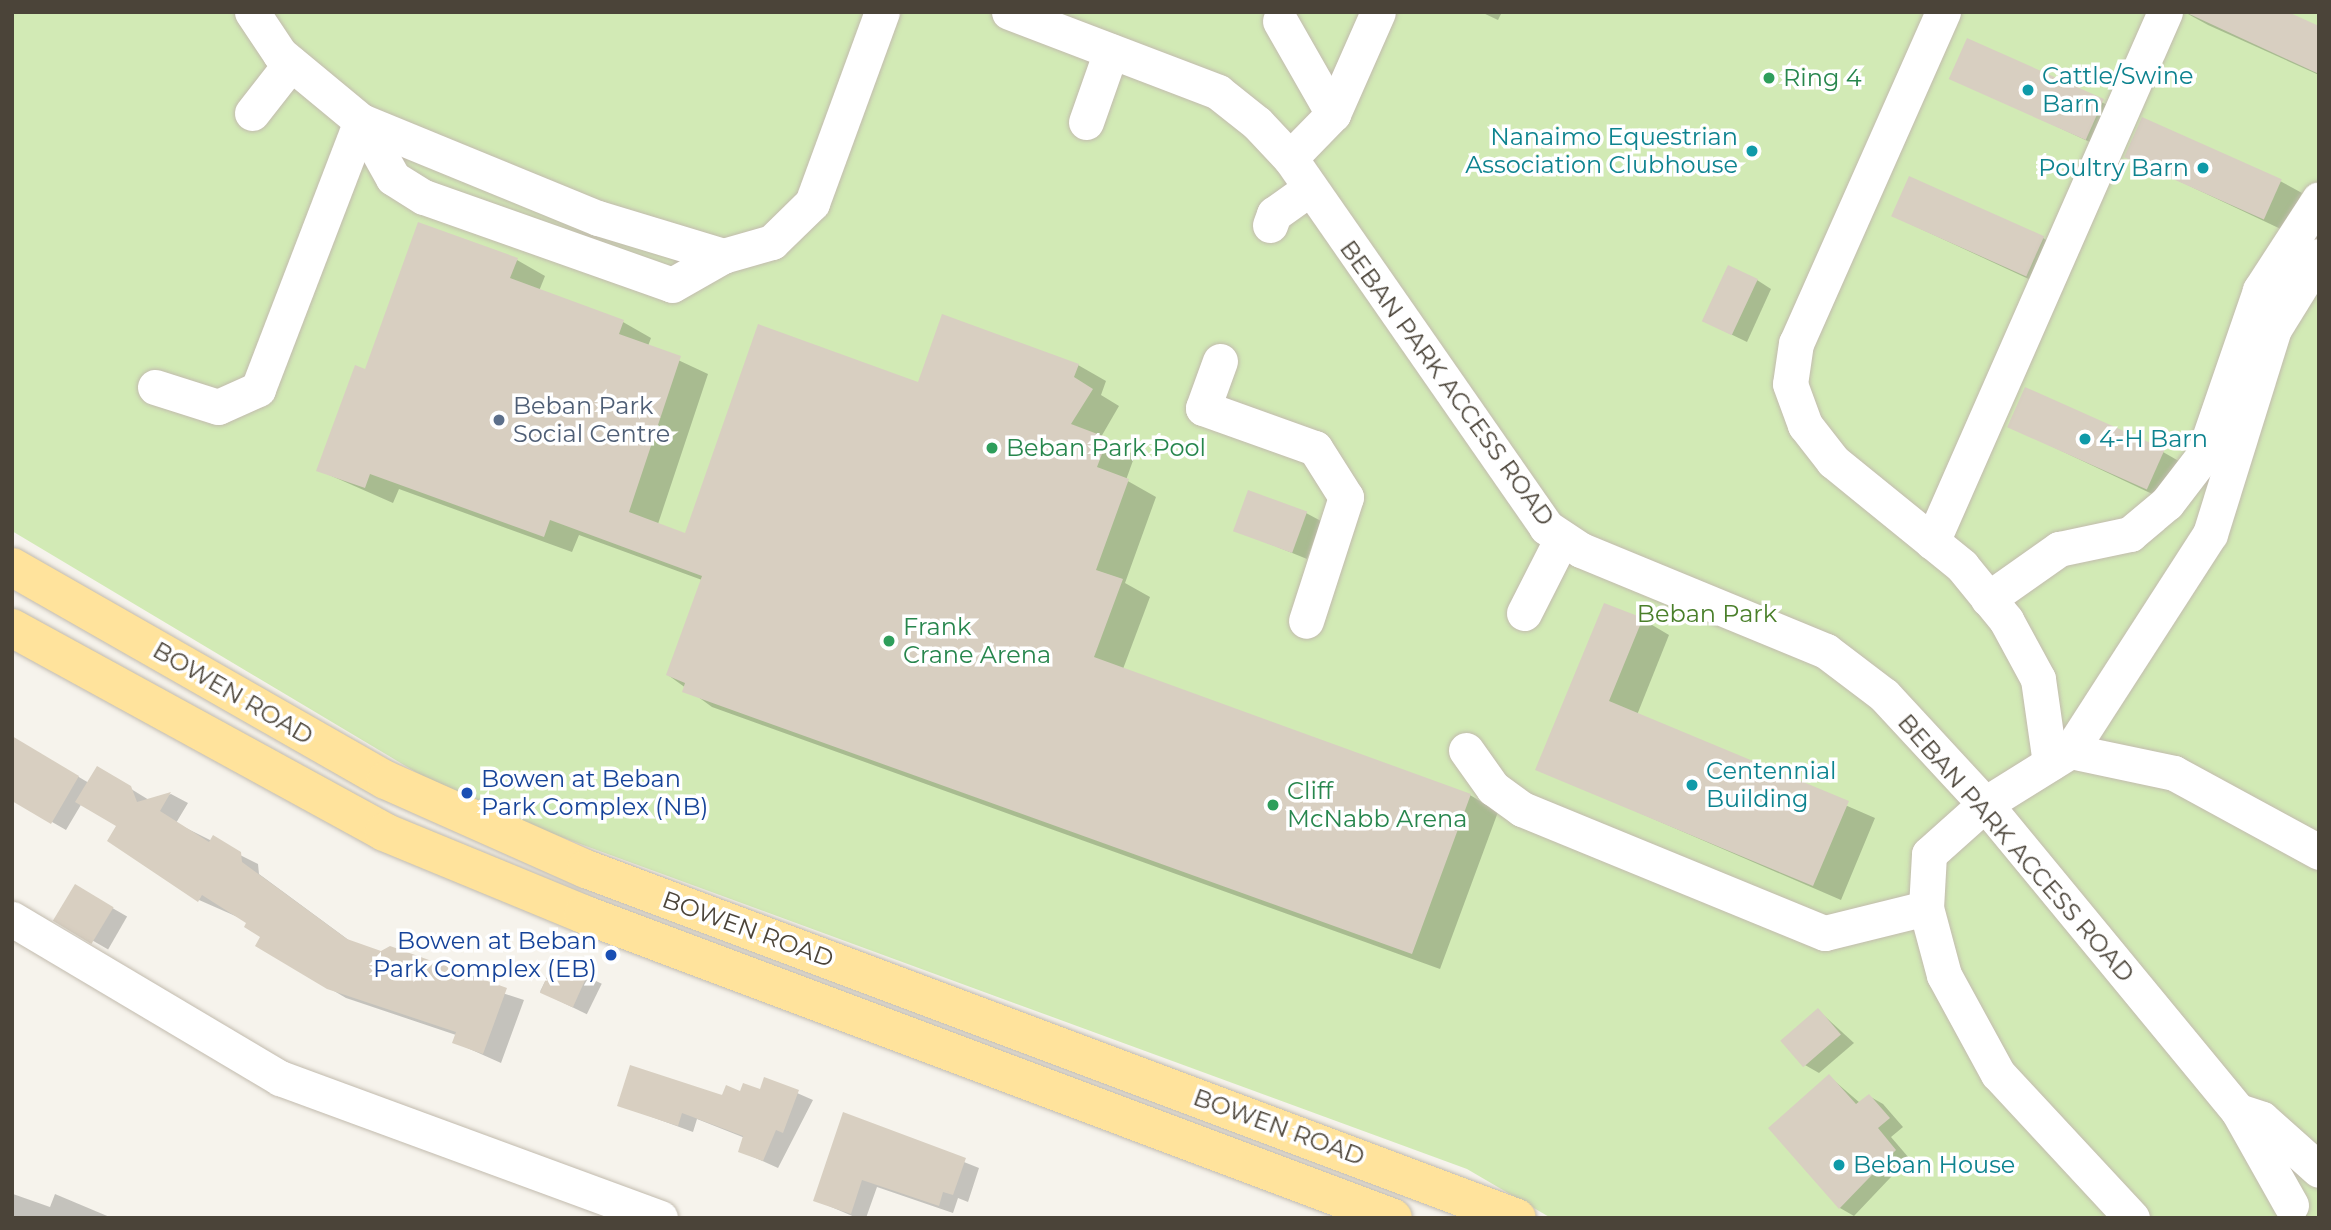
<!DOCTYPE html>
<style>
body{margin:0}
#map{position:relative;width:2331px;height:1230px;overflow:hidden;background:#f6f3ec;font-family:Montserrat,sans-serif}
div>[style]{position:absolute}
.green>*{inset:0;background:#d2eab5}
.shadow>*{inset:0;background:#0003;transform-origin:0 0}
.building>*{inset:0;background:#d8cfc1;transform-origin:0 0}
.roads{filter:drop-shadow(0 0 2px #c2bbae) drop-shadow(0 0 2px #c2bbae)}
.minor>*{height:35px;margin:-17.5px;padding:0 17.5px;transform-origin:17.5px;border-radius:17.5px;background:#fff}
.major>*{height:38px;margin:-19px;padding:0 19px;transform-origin:19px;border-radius:19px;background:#ffe39c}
.dots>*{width:19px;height:19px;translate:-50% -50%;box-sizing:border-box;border:4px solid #fff;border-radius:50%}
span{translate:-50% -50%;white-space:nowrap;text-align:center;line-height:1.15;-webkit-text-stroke:7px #fff;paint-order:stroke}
.culture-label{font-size:24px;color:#0d838f}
.left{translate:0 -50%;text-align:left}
.right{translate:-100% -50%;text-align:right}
.leisure-label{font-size:24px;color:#27864d}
.street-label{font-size:24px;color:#4b4439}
.service-label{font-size:24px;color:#4e5e75}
.park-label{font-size:24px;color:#4a7f2a}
.transit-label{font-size:24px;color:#164399}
.frame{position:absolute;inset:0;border:14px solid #4b4439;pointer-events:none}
</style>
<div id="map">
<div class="green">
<i style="clip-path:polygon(12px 12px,2319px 12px,2319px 1218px,1551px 1218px,1467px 1169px,466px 802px,12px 531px)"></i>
</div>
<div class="shadow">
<i style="clip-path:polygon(1481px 12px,1502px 12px,1498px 20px)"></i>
<i style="clip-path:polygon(2188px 14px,2319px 28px,2319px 75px,2208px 25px)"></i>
<i style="left:1968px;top:40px;width:174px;height:41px;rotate:25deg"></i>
<i style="clip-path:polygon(2126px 156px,2280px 181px,2302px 193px,2285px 231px)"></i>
<i style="clip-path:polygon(1893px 216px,2043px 238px,2065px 251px,2048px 288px)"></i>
<i style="clip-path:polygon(517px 260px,545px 276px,539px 291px,623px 322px,651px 338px,648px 346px,708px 374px,658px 524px,686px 535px,919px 384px,1078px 365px,1106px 381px,1101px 395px,1119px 406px,1101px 437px,1135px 455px,1126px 480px,1156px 497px,1125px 583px,1150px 597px,1123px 669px,1470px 795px,1498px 812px,1440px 969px,712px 707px,668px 675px,702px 580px,579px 535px,572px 552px,399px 489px,393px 503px,318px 470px,366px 372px)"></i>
<i style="clip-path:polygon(1757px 280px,1771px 289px,1747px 342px,1718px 328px)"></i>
<i style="clip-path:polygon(2009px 426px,2163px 452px,2184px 464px,2167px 501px)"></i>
<i style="clip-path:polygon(1306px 513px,1321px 521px,1307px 559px,1235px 530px)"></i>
<i style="clip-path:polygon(1642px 619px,1669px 635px,1637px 715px,1875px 818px,1841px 900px,1538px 769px)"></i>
<i style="clip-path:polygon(18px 741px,89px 783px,97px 768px,149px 800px,171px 794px,188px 803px,176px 823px,258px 864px,259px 874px,354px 944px,524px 1000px,501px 1063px,454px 1042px,456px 1035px,346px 998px,257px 946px,263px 937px,249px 922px,199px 900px,109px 840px,118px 825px,82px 803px,66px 830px,12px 799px)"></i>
<i style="left:76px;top:887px;width:59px;height:38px;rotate:30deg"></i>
<i style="left:555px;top:961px;width:52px;height:34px;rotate:26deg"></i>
<i style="clip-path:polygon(1818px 1010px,1854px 1043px,1819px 1073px,1805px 1065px)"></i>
<i style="clip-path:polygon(1830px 1077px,1860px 1103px,1869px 1096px,1883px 1104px,1903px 1127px,1891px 1137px,1909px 1158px,1854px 1216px,1840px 1208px)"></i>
<i style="clip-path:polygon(765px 1079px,813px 1100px,778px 1168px,740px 1151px,745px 1138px,697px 1119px,693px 1132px,619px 1105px,761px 1091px)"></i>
<i style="clip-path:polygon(844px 1114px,979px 1168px,968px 1202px,958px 1198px,953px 1213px,877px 1187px,866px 1218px,857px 1218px,815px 1200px)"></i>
<i style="clip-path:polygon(12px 1188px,13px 1194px,50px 1207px,55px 1194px,112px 1218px,12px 1218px)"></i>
</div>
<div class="building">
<i style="clip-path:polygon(2185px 12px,2288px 12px,2319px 26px,2319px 74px)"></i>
<i style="left:1967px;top:38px;width:150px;height:45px;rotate:24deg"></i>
<i style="left:2142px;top:117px;width:153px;height:44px;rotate:24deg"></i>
<i style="left:1909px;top:176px;width:148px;height:44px;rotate:24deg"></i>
<i style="clip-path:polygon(418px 222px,518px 258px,510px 278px,624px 320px,619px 334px,681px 356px,629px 512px,685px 533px,758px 324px,918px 382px,942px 314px,1079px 364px,1074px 377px,1093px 389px,1071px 424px,1108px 438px,1097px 467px,1129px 479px,1096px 570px,1123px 579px,1094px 657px,1471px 794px,1412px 954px,682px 692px,685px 683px,666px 675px,702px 576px,550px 520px,544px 537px,370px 474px,365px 488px,316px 471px,355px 365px,365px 369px)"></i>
<i style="left:1728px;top:265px;width:33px;height:62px;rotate:25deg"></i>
<i style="left:2025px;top:387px;width:153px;height:44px;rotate:24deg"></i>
<i style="left:1248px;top:490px;width:63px;height:44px;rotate:20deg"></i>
<i style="clip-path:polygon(1604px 603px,1643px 618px,1609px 701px,1849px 801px,1813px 886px,1535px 770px)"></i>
<i style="clip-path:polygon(12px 736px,79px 776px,51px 824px,12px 801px)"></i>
<i style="clip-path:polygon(97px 766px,131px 786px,137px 802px,171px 792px,160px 811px,209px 842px,213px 835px,241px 852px,242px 862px,347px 939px,381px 951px,390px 946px,507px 988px,483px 1054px,452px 1043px,456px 1032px,327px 989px,255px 946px,260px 937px,244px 927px,246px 923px,202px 895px,198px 902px,107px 841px,116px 826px,75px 802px)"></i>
<i style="left:75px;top:884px;width:45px;height:43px;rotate:31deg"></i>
<i style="left:555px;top:959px;width:36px;height:37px;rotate:24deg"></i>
<i style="left:1818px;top:1008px;width:35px;height:50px;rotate:49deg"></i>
<i style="clip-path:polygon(630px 1065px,722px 1095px,726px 1085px,740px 1091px,743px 1083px,760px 1089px,764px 1077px,799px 1090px,783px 1133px,776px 1130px,763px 1161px,738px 1152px,743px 1136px,682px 1113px,678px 1126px,617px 1106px)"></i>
<i style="clip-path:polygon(1829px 1074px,1856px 1104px,1869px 1094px,1890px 1118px,1878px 1128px,1896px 1150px,1839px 1209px,1768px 1128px)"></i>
<i style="clip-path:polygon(843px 1112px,966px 1158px,953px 1195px,943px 1192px,939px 1206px,862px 1180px,851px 1214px,813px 1201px)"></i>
</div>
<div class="roads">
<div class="minor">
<i style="left:252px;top:12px;width:50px;rotate:56.3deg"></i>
<i style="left:280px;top:54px;width:105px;rotate:39.6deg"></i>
<i style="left:361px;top:121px;width:256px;rotate:22.3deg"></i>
<i style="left:598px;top:218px;width:131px;rotate:16.9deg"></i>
<i style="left:723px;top:256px;width:51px;rotate:-15.9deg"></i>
<i style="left:772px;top:242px;width:56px;rotate:-44.3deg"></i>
<i style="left:812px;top:203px;width:203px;rotate:-69.9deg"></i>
<i style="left:1009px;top:12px;width:224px;rotate:20.9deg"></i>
<i style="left:1218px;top:92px;width:50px;rotate:38.5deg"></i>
<i style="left:1257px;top:123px;width:48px;rotate:46.7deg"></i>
<i style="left:1290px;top:158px;width:449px;rotate:55.2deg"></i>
<i style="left:1546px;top:527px;width:42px;rotate:33.3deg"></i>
<i style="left:1581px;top:550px;width:265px;rotate:22.4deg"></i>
<i style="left:1826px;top:651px;width:73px;rotate:37.2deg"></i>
<i style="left:1884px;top:695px;width:149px;rotate:47.2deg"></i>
<i style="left:1985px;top:804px;width:398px;rotate:50.5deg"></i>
<i style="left:2238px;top:1111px;width:108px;rotate:60.6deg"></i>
<i style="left:1943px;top:12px;width:362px;rotate:113.9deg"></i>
<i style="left:1796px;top:343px;width:41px;rotate:98.3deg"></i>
<i style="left:1790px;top:384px;width:44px;rotate:69.9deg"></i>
<i style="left:1805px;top:425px;width:46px;rotate:52.1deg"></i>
<i style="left:1833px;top:461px;width:166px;rotate:39.1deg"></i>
<i style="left:1962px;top:566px;width:70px;rotate:50.8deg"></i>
<i style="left:2006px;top:620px;width:67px;rotate:61.5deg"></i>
<i style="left:2038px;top:679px;width:85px;rotate:81.9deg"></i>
<i style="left:1280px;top:21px;width:107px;rotate:60.3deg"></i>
<i style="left:252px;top:113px;width:63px;rotate:-52deg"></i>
<i style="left:361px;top:121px;width:65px;rotate:60.7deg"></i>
<i style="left:393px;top:178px;width:36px;rotate:32deg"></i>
<i style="left:424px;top:197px;width:263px;rotate:19.5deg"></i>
<i style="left:672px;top:285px;width:59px;rotate:-29.6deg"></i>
<i style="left:1086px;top:122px;width:75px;rotate:-70.6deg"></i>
<i style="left:1290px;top:158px;width:62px;rotate:-45.7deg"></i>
<i style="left:1333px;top:114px;width:111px;rotate:-66.2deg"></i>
<i style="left:1270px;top:225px;width:12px;rotate:-70deg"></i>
<i style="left:1274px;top:214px;width:43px;rotate:-35.5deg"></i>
<i style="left:1220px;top:361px;width:50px;rotate:109.9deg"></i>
<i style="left:1203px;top:408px;width:119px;rotate:19.7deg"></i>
<i style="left:1315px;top:448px;width:58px;rotate:57.7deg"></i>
<i style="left:1346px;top:497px;width:130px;rotate:107.9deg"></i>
<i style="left:155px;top:387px;width:66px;rotate:17.6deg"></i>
<i style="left:218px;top:407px;width:44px;rotate:-24.2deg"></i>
<i style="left:258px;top:389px;width:287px;rotate:-69deg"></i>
<i style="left:1932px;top:542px;width:579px;rotate:-66.27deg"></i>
<i style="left:1988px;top:599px;width:87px;rotate:-35.2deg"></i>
<i style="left:2059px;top:549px;width:73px;rotate:-11.9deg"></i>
<i style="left:2130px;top:534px;width:48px;rotate:-40deg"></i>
<i style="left:2167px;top:503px;width:59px;rotate:-52.5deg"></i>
<i style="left:2203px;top:456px;width:176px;rotate:-71deg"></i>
<i style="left:2260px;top:290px;width:108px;rotate:-57deg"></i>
<i style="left:1524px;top:613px;width:84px;rotate:-63.1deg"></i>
<i style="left:1466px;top:750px;width:47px;rotate:54.6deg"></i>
<i style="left:1493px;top:788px;width:36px;rotate:36deg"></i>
<i style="left:1522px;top:809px;width:327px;rotate:22.3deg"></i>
<i style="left:1825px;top:933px;width:104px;rotate:-13.9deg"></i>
<i style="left:2070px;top:751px;width:258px;rotate:-57.2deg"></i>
<i style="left:2210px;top:534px;width:215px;rotate:-72.7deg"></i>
<i style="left:2274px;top:329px;width:86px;rotate:-58.3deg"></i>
<i style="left:12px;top:919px;width:312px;rotate:30.7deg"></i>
<i style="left:280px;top:1078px;width:405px;rotate:20.2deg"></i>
<i style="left:2238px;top:1111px;width:25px;rotate:18deg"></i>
<i style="left:2262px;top:1119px;width:76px;rotate:41.8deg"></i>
<i style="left:2132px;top:1218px;width:197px;rotate:-132.9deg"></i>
<i style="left:1998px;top:1074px;width:113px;rotate:-118.6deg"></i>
<i style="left:1944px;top:975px;width:69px;rotate:-105deg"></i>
<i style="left:1926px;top:908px;width:54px;rotate:-86.8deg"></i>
<i style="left:1929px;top:854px;width:75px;rotate:-41.8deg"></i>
<i style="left:1985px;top:804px;width:100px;rotate:-31.9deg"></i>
<i style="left:2070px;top:751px;width:106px;rotate:11.9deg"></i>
<i style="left:2174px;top:773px;width:165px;rotate:28.6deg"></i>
</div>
<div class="major">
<i style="left:12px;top:567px;width:430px;rotate:29.7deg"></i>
<i style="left:386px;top:780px;width:219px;rotate:24deg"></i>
<i style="left:586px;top:869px;width:994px;rotate:20.55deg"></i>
<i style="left:12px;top:628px;width:424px;rotate:28.7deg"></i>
<i style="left:384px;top:832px;width:215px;rotate:22.4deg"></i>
<i style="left:583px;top:914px;width:865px;rotate:20.57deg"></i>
</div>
</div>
<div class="dots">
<i style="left:1769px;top:78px;background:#2e9e5b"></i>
<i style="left:2028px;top:90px;background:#0f9aa8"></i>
<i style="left:1752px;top:151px;background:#0f9aa8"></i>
<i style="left:2203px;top:168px;background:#0f9aa8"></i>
<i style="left:499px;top:420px;background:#5c6f8a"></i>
<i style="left:2085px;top:439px;background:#0f9aa8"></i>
<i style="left:992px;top:448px;background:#2e9e5b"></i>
<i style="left:889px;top:641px;background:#2e9e5b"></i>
<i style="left:1692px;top:785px;background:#0f9aa8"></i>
<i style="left:467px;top:793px;background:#1a4fb4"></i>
<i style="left:1273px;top:805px;background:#2e9e5b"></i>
<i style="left:611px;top:955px;background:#1a4fb4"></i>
<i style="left:1839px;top:1165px;background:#0f9aa8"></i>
</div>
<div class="culture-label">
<span class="left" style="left:2042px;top:90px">Cattle/Swine<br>Barn</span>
<span class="right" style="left:1738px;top:151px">Nanaimo Equestrian<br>Association Clubhouse</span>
<span class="right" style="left:2189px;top:168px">Poultry Barn</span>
<span class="left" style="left:2099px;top:439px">4-H Barn</span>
<span class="left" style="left:1706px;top:785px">Centennial<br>Building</span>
<span class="left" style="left:1853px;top:1165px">Beban House</span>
</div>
<div class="leisure-label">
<span class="left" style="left:1783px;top:78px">Ring 4</span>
<span class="left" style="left:1006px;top:448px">Beban Park Pool</span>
<span class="left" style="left:903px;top:641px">Frank<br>Crane Arena</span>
<span class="left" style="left:1287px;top:805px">Cliff<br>McNabb Arena</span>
</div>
<div class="street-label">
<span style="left:1447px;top:383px;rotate:54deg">BEBAN PARK ACCESS ROAD</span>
<span style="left:233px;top:693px;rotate:30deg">BOWEN ROAD</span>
<span style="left:2016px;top:848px;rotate:49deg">BEBAN PARK ACCESS ROAD</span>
<span style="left:748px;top:929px;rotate:20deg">BOWEN ROAD</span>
<span style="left:1279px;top:1127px;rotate:20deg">BOWEN ROAD</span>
</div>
<div class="service-label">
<span class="left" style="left:513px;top:420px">Beban Park<br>Social Centre</span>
</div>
<div class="park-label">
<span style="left:1707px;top:614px">Beban Park</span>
</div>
<div class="transit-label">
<span class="left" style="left:481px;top:793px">Bowen at Beban<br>Park Complex (NB)</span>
<span class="right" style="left:597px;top:955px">Bowen at Beban<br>Park Complex (EB)</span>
</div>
<div class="frame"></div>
</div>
